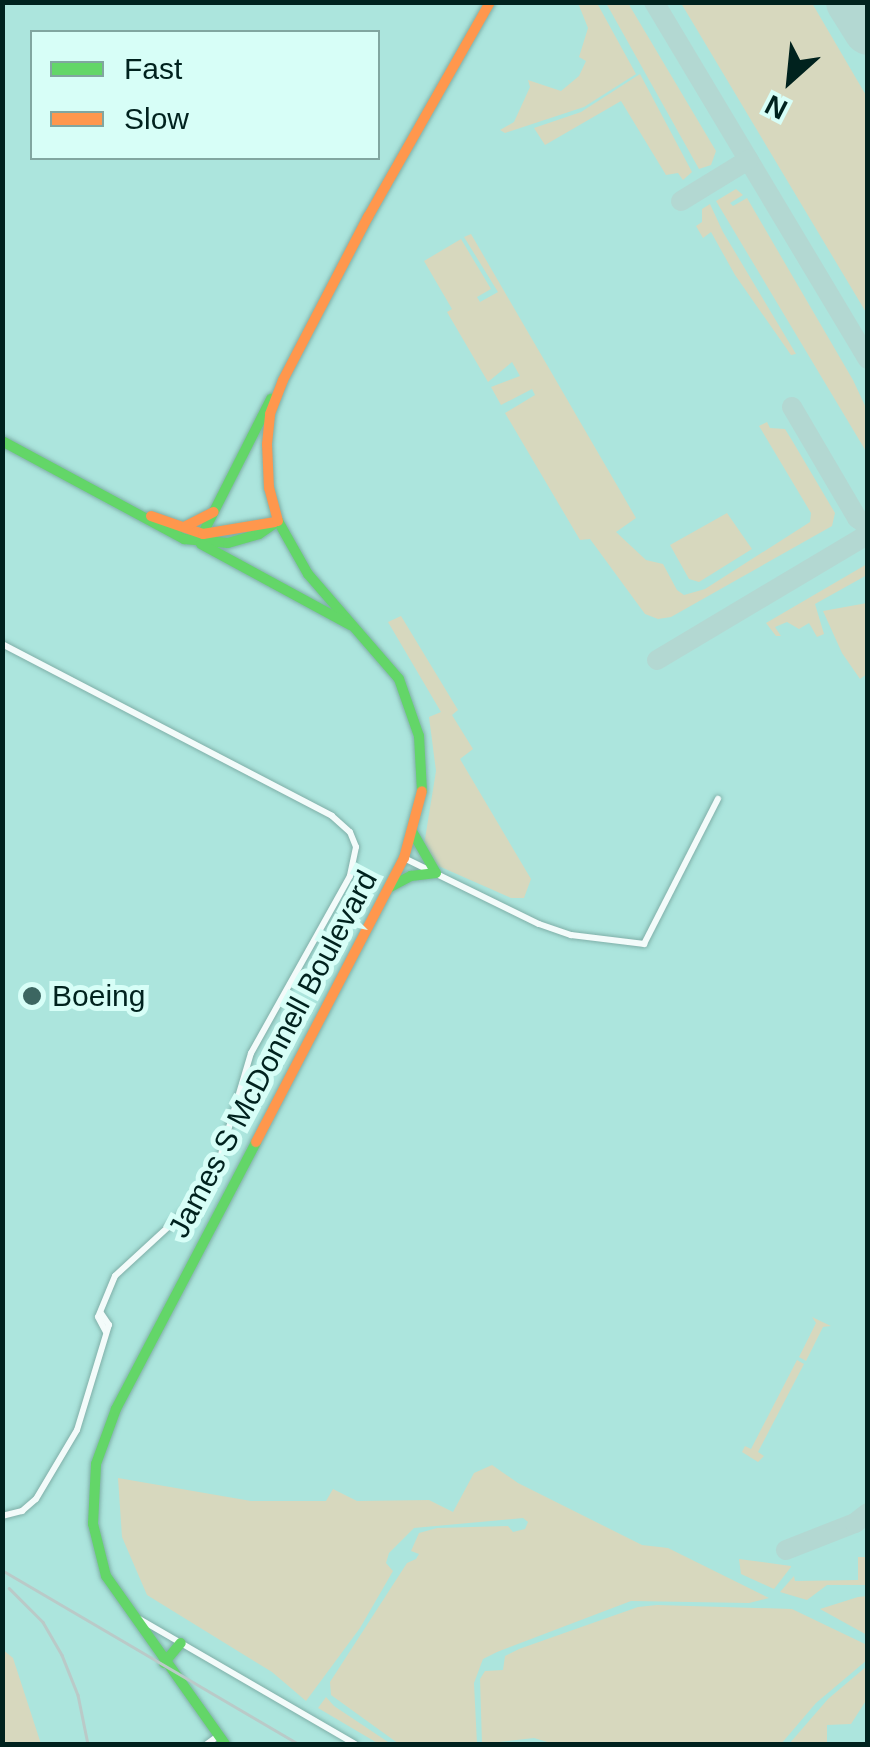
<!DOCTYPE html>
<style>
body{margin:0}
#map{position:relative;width:870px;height:1747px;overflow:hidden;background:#ace5dd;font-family:Helvetica,sans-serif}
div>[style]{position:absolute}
.green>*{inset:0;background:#d7d8be}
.taxiway>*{height:20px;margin:-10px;padding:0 10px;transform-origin:10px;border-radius:10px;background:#b3d8d2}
.runway>*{height:48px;margin:-24px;padding:0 24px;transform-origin:24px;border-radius:24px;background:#b3d8d2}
.roads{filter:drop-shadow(0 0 2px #7fafa8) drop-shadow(0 0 2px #7fafa8)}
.street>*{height:6px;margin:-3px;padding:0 3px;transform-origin:3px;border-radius:3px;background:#f3fbfa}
.fast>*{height:10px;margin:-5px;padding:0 5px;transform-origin:5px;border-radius:5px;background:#63d668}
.slow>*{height:10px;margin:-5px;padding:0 5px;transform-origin:5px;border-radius:5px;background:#ff974d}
.rail>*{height:2.5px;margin:-1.25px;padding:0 1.25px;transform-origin:1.25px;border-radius:1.25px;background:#bacac8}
.dots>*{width:28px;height:28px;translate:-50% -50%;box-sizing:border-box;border:5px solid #d7fef7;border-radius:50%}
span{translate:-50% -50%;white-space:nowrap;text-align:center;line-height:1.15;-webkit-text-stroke:10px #d7fef7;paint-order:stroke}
.poi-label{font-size:30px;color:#00221e}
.left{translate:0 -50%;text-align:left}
.street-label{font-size:30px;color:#00221e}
.frame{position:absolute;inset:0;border:5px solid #00221e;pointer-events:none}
.legend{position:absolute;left:30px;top:30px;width:350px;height:130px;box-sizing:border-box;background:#d7fef7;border:2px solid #81a6a0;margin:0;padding:12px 18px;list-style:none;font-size:30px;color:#00221e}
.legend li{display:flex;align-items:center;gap:20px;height:50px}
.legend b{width:50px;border:2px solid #81a6a0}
.north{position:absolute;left:740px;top:30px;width:100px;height:100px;-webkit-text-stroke:8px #d7fef7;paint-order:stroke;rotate:207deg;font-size:28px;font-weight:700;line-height:40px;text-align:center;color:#00221e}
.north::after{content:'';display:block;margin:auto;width:35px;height:45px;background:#00221e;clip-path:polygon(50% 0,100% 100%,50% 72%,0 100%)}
</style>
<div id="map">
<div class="green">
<i style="clip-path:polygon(578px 3px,597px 3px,636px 74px,584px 107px,505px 133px,500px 130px,514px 122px,530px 87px,528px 80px,561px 91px,579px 76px,586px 61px,579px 57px,588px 28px)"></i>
<i style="clip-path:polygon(606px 3px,628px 3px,716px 151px,711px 165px,699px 169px)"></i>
<i style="clip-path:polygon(681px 3px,812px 3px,867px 97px,867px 314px)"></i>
<i style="clip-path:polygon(640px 74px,692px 172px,683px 180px,678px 173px,666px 175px,621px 101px,545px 145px,534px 128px,581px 112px)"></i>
<i style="clip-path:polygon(736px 189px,743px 195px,730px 203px,733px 206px,747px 198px,853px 380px,867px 410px,867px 453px,716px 201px)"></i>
<i style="clip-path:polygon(710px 204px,723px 232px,796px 354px,791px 355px,735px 275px,711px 232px,703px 238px,696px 226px,702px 222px,702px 209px)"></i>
<i style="clip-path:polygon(471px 234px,636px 518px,616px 532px,646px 560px,663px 564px,677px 590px,684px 595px,705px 589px,810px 522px,811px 513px,759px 426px,767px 422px,770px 428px,785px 429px,793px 442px,835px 513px,832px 526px,671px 617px,658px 619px,645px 614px,590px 539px,580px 540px,505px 413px,535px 395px,532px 389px,501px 405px,491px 387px,520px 376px,512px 362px,488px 382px,447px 312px,452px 309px,424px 261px,461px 239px,491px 289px,477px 297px,480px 302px,498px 292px,464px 237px)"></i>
<i style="clip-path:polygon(727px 513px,752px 549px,699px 582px,689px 579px,670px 545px)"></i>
<i style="clip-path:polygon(867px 564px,867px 575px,815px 604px,824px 634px,817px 637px,809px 623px,799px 629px,787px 622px,775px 627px,781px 636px,776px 636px,766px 623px)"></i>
<i style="clip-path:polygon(867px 603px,867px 674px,860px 679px,842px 653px,823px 611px)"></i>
<i style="clip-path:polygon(401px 616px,458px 710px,452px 715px,473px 749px,460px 759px,531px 879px,524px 898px,511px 898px,434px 864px,424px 845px,436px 771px,429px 717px,441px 712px,388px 622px)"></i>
<i style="clip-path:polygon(812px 1317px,831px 1326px,823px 1327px,806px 1361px,799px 1357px,816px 1323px)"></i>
<i style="clip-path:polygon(797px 1360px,804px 1364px,758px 1452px,764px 1456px,758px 1462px,742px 1452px,745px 1446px,751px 1449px)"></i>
<i style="clip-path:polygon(492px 1465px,518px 1483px,642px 1545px,668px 1548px,769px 1598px,749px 1603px,631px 1601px,497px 1652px,483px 1659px,474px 1683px,477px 1744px,399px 1744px,331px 1695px,330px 1682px,407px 1563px,416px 1559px,419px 1554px,411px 1551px,419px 1533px,437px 1528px,508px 1526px,513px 1532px,525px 1529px,528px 1522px,523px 1518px,414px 1528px,389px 1553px,386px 1563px,393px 1571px,360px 1628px,306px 1701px,272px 1672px,147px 1595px,122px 1537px,118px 1478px,251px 1501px,326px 1501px,333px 1489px,357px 1501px,429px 1500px,453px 1512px,474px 1473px)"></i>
<i style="clip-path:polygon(858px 1557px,867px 1557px,867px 1585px,827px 1585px,807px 1600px,780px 1592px,794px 1576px,795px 1581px,858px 1580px)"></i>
<i style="clip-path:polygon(739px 1559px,791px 1566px,791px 1567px,774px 1589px,741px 1574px)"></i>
<i style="clip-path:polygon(867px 1596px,867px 1635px,820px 1609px,858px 1597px)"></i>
<i style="clip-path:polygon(657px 1605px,792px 1609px,867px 1645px,867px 1660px,816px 1703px,781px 1744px,554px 1744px,534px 1738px,482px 1744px,480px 1679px,485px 1671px,503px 1670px,505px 1656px,519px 1649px,638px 1607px)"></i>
<i style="clip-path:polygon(2px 1649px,13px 1658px,41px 1744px,3px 1744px)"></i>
<i style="clip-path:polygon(867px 1666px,867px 1699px,851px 1724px,827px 1725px,827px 1744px,789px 1744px,828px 1699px)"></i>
<i style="clip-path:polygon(326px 1697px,334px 1706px,391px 1744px,379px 1744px,318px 1708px)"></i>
</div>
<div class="taxiway">
<i style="left:654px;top:2px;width:416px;rotate:59.1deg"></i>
<i style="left:681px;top:201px;width:79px;rotate:-31.5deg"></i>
<i style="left:792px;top:407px;width:129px;rotate:59.6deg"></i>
<i style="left:857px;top:518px;width:14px;rotate:36deg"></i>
<i style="left:657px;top:660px;width:246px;rotate:-30.8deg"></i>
<i style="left:786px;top:1550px;width:74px;rotate:-21.4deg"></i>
<i style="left:855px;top:1523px;width:16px;rotate:-38deg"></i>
</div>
<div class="runway">
<i style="left:850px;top:2px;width:34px;rotate:58deg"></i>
</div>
<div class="roads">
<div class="street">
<i style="left:2px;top:644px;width:372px;rotate:27.5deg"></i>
<i style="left:332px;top:816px;width:24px;rotate:42deg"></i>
<i style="left:350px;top:832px;width:16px;rotate:68deg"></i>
<i style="left:356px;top:847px;width:30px;rotate:102deg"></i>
<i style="left:350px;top:876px;width:203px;rotate:119.2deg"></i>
<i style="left:251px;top:1053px;width:120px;rotate:106.5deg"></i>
<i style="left:217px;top:1168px;width:46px;rotate:124.4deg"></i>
<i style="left:191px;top:1206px;width:103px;rotate:137.4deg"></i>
<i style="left:115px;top:1276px;width:44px;rotate:112.5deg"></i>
<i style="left:98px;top:1317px;width:17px;rotate:62deg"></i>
<i style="left:404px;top:858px;width:150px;rotate:26.1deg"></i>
<i style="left:539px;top:924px;width:34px;rotate:19deg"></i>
<i style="left:571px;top:935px;width:74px;rotate:7deg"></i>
<i style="left:644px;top:944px;width:163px;rotate:-63deg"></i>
<i style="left:2px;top:1516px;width:21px;rotate:-14deg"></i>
<i style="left:22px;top:1511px;width:18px;rotate:-41deg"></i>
<i style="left:36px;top:1499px;width:80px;rotate:-59.3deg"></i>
<i style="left:77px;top:1430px;width:110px;rotate:-73.1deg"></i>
<i style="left:109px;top:1325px;width:14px;rotate:-124deg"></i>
<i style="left:136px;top:1617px;width:253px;rotate:30.1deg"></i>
<i style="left:207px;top:1744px;width:14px;rotate:-36deg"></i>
</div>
<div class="fast">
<i style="left:2px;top:441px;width:207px;rotate:28.3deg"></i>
<i style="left:184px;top:539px;width:44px;rotate:5.2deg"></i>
<i style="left:228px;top:543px;width:32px;rotate:-16deg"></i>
<i style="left:259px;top:534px;width:23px;rotate:-34deg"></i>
<i style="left:278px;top:521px;width:61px;rotate:60.5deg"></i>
<i style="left:308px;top:574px;width:139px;rotate:49.1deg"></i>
<i style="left:399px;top:679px;width:60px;rotate:70.7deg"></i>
<i style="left:419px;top:736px;width:55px;rotate:86.9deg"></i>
<i style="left:201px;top:537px;width:155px;rotate:-63.1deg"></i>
<i style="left:201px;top:544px;width:170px;rotate:28.5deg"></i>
<i style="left:413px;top:833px;width:46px;rotate:60.1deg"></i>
<i style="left:390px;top:887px;width:24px;rotate:-28deg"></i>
<i style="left:411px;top:876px;width:25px;rotate:-7deg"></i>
<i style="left:164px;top:1663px;width:26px;rotate:-50deg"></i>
<i style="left:225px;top:1744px;width:206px;rotate:-125.3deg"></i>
<i style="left:106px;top:1576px;width:54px;rotate:-104deg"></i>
<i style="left:93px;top:1524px;width:60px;rotate:-87.1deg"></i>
<i style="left:96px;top:1464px;width:59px;rotate:-70deg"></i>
<i style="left:116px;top:1409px;width:301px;rotate:-62.3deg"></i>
</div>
<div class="slow">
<i style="left:151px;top:516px;width:55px;rotate:19.1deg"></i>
<i style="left:203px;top:534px;width:73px;rotate:-9.5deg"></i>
<i style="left:278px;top:521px;width:34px;rotate:-105deg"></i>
<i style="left:269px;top:488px;width:44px;rotate:-92.6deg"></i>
<i style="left:267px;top:444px;width:30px;rotate:-84deg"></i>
<i style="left:270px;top:414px;width:36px;rotate:-69deg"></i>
<i style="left:283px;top:380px;width:184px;rotate:-62.5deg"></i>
<i style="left:368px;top:217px;width:247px;rotate:-60.4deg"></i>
<i style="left:186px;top:526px;width:31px;rotate:-27deg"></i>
<i style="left:256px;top:1142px;width:320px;rotate:-62.5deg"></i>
<i style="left:404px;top:858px;width:69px;rotate:-75deg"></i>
</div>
</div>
<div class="rail">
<i style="left:2px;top:1570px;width:344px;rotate:30.4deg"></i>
<i style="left:9px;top:1588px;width:48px;rotate:45deg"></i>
<i style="left:43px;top:1622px;width:38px;rotate:60deg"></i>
<i style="left:62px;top:1655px;width:43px;rotate:68.2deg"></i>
<i style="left:78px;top:1695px;width:50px;rotate:78.5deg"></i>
</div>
<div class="dots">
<i style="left:32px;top:996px;background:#3c6661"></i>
</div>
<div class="poi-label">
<span class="left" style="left:52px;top:996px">Boeing</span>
</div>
<div class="street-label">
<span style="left:273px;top:1054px;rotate:-62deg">James S McDonnell Boulevard</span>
</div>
<div class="frame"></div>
<ul class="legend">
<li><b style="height:12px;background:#63d668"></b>Fast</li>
<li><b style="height:12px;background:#ff974d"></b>Slow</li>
</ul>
<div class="north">N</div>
</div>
